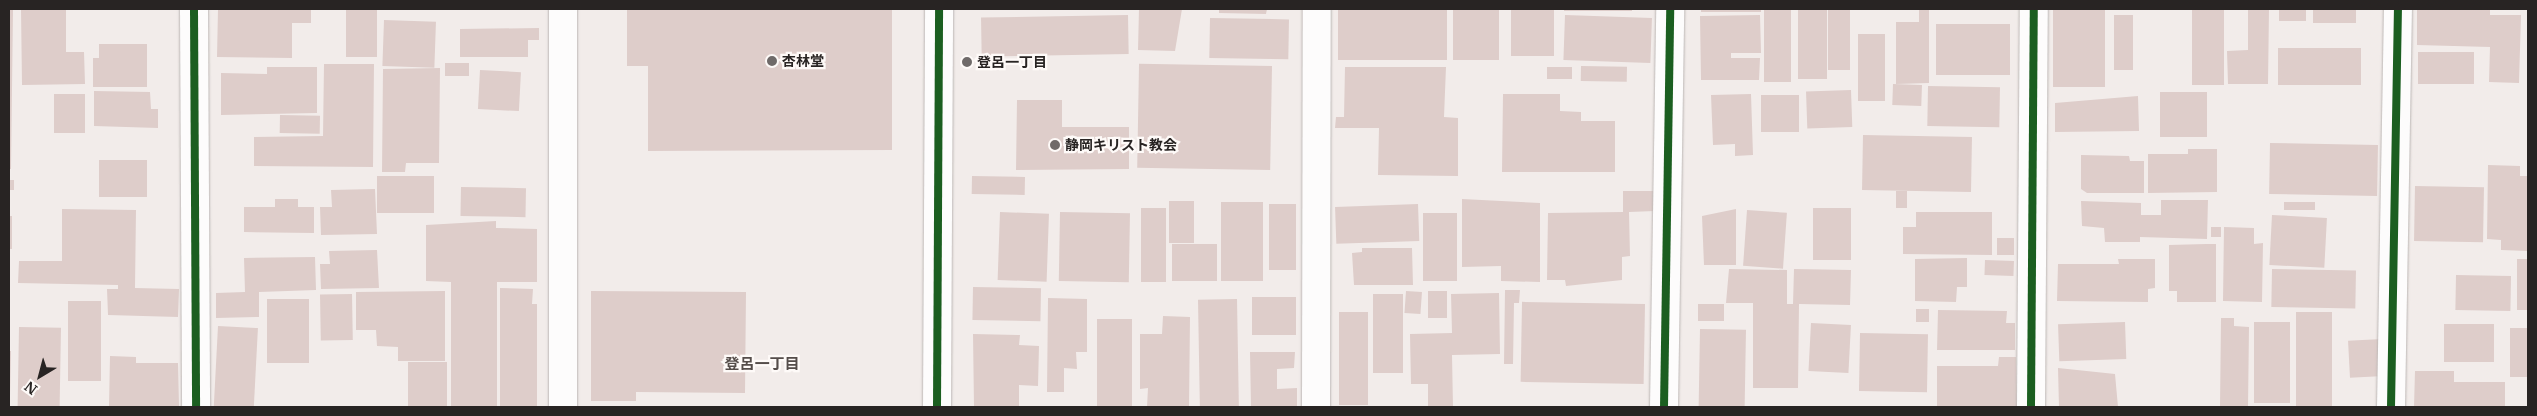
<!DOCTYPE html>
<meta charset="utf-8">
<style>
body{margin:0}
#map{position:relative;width:2537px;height:416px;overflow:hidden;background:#f2ecea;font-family:Merriweather,"Noto Sans JP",serif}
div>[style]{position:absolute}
.building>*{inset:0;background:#decdca;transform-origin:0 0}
.roads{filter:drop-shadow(0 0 1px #bcb7b5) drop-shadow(0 0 1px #bcb7b5)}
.minor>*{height:28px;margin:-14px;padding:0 14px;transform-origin:14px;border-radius:14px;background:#fdfcfc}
.tertiary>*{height:28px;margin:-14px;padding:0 14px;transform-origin:14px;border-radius:14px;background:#fdfcfc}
.cycleway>*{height:8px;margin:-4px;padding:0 4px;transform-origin:4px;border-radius:4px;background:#1b5e20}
.dots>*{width:14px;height:14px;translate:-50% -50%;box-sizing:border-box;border:2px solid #fefaf8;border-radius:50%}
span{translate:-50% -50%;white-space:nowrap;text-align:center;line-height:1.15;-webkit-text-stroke:4.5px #fefaf8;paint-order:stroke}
.poi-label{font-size:14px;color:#282423;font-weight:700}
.left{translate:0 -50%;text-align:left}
.neighbourhood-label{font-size:15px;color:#554d4a;font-weight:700}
.frame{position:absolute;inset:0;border:10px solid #282423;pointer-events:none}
.north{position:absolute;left:15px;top:351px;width:50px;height:50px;-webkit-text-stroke:4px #fefaf8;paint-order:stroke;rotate:217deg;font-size:14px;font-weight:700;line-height:20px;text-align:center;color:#282423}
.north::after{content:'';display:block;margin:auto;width:18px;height:22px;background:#282423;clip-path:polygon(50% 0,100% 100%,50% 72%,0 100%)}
</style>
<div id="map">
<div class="building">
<i style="clip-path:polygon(9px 9px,13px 9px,11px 169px,9px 169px)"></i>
<i style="clip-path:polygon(21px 9px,66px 9px,66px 52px,84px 52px,85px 84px,22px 85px)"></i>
<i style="clip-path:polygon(218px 9px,311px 9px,311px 23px,292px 23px,292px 58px,217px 57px)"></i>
<i style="left:346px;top:9px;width:31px;height:48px"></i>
<i style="clip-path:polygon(627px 9px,892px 9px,892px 150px,648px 151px,648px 66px,627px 66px)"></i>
<i style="clip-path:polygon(1139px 9px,1182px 9px,1175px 51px,1138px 50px)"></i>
<i style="clip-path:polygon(1219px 9px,1267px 9px,1266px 14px,1219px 13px)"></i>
<i style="left:1338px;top:9px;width:109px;height:51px"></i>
<i style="left:1453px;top:9px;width:46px;height:51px"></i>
<i style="left:1511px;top:9px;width:43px;height:47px"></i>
<i style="left:1564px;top:9px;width:68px;height:2px"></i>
<i style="left:1701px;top:9px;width:60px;height:3px"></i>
<i style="left:1764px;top:9px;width:27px;height:73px"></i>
<i style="left:1798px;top:9px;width:29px;height:70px"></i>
<i style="left:1828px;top:9px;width:22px;height:61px"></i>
<i style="clip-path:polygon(1919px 9px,1929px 9px,1929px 83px,1896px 84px,1896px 22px,1919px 22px)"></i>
<i style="left:2053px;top:9px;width:52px;height:78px"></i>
<i style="left:2192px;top:9px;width:32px;height:76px"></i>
<i style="clip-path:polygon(2248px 9px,2269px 9px,2268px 84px,2228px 84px,2227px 51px,2248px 50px)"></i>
<i style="left:2279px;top:9px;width:27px;height:12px"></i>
<i style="left:2313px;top:9px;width:43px;height:14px"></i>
<i style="clip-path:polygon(2417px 9px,2490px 9px,2490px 15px,2521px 15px,2519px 83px,2489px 82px,2490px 47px,2417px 45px)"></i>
<i style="left:1128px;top:15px;width:39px;height:147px;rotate:89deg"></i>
<i style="left:1565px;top:15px;width:87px;height:45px;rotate:2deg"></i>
<i style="clip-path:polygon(1760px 15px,1761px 53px,1731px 53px,1731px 58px,1760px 58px,1759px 80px,1701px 80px,1700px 16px)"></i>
<i style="left:2114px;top:15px;width:19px;height:55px"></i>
<i style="left:1210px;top:18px;width:79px;height:40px;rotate:1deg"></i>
<i style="left:384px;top:20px;width:52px;height:46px;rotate:2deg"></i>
<i style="left:1936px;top:24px;width:74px;height:51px"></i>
<i style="clip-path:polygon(539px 28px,539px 40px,528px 40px,528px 57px,460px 57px,460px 29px)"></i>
<i style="left:1858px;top:34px;width:27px;height:67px"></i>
<i style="clip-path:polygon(99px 44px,147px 44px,147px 87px,93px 87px,93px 58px,99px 58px)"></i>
<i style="left:2278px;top:48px;width:83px;height:37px"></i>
<i style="left:2418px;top:52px;width:56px;height:32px"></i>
<i style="left:445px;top:63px;width:24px;height:13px"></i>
<i style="clip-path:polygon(324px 64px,374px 64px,373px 167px,254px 166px,254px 137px,323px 136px)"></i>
<i style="left:1272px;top:66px;width:104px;height:133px;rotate:91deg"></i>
<i style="left:1581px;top:66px;width:46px;height:15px;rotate:1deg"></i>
<i style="clip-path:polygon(267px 67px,317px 67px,317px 113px,221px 115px,221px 73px,267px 74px)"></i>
<i style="clip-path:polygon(1345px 67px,1446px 67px,1444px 117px,1458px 118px,1458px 176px,1378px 175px,1379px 128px,1335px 128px,1336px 117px,1344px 117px)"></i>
<i style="left:1547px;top:67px;width:25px;height:12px"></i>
<i style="clip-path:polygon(440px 68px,439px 163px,406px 163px,405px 172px,382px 172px,383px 69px)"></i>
<i style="left:480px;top:70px;width:41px;height:39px;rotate:3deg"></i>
<i style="left:1893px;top:84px;width:29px;height:21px;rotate:2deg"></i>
<i style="left:1928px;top:86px;width:72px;height:40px;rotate:1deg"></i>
<i style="left:1851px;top:90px;width:37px;height:45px;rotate:88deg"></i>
<i style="clip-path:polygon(94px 91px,150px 92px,151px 109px,158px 109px,158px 128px,94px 126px)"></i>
<i style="left:2160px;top:92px;width:47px;height:45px"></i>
<i style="left:54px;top:94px;width:31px;height:39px"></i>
<i style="clip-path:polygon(1503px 94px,1560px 94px,1560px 111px,1581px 112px,1581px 121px,1615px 121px,1615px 172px,1502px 172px)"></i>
<i style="clip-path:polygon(1751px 94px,1753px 155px,1735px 156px,1735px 144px,1713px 145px,1711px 95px)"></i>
<i style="left:1761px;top:95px;width:38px;height:37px"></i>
<i style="clip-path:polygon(2138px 96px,2139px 131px,2055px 132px,2055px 103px)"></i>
<i style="clip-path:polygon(1017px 100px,1062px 100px,1062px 127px,1129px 127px,1129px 169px,1016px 170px)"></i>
<i style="left:280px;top:115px;width:40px;height:18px;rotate:1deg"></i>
<i style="left:1863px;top:135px;width:109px;height:55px;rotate:1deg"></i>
<i style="left:2270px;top:143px;width:108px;height:51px;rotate:1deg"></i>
<i style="clip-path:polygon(2188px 149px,2217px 149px,2217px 192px,2148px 193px,2148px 154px,2188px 154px)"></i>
<i style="clip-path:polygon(2081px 155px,2129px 156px,2130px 161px,2144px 161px,2144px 193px,2087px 193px,2081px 189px)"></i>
<i style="left:99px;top:160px;width:48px;height:37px"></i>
<i style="clip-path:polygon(2488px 165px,2520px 166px,2520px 176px,2528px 176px,2528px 251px,2501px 250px,2501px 240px,2487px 239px)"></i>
<i style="left:377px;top:176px;width:57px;height:37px"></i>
<i style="left:972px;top:176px;width:53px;height:18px;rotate:1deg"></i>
<i style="left:9px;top:180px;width:5px;height:10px"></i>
<i style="left:2415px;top:186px;width:69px;height:55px;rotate:1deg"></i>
<i style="left:461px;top:187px;width:65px;height:29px;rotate:1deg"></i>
<i style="clip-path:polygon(375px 189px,377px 234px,321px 235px,320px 207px,332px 207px,331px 190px)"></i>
<i style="clip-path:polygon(1623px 191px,1655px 191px,1655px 211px,1629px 212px,1630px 256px,1622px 257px,1622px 280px,1566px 286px,1565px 280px,1547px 280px,1548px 213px,1623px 212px)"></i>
<i style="left:1896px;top:191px;width:11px;height:17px"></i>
<i style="clip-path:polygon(275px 199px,298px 199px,298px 207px,314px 207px,314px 233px,244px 232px,244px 207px,275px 207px)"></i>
<i style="clip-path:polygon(1462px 199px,1540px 203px,1540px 282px,1501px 281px,1501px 266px,1462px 267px)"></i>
<i style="clip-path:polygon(2161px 200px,2208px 200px,2207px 239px,2140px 237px,2140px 242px,2105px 242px,2104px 228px,2082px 226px,2081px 201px,2141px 203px,2141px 215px,2161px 215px)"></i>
<i style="left:1169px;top:201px;width:25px;height:42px"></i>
<i style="left:1221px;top:202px;width:42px;height:79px"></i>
<i style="left:2284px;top:202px;width:31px;height:8px"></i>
<i style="left:1269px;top:204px;width:27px;height:66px"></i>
<i style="left:1418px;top:204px;width:37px;height:83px;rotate:88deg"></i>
<i style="left:1141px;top:208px;width:25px;height:74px"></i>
<i style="left:1851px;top:208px;width:52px;height:38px;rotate:90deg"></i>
<i style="clip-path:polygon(62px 209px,136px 210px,135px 288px,179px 289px,178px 317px,108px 315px,107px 289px,118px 289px,118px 285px,18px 283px,19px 261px,62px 261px)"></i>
<i style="clip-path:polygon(1736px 209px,1736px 265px,1704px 265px,1702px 216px)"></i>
<i style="left:1747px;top:210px;width:40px;height:56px;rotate:4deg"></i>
<i style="left:1000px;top:212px;width:49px;height:68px;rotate:2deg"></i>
<i style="left:1060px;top:212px;width:70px;height:69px;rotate:1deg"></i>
<i style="clip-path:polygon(1916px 212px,1992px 212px,1992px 255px,1903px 254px,1903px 227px,1916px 227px)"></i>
<i style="left:1457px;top:213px;width:68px;height:34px;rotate:90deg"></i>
<i style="left:2272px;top:215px;width:55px;height:50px;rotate:3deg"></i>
<i style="left:9px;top:216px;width:3px;height:33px"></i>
<i style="clip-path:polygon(496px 221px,496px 228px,537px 229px,537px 282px,497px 282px,497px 407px,451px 407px,451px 282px,426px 281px,426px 225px)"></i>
<i style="left:2211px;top:227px;width:10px;height:10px"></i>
<i style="clip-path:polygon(2224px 227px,2254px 228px,2254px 244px,2263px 243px,2262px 302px,2223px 301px)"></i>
<i style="left:1997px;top:238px;width:17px;height:17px"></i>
<i style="left:1172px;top:244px;width:45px;height:37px"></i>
<i style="clip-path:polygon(2206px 244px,2216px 244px,2216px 302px,2177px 302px,2177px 291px,2169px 291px,2169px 245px)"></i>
<i style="clip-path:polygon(1362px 248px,1412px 248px,1413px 285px,1354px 285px,1352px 253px,1362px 252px)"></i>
<i style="clip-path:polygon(377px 250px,379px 288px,321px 289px,320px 264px,330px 264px,329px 251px)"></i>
<i style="clip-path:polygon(315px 257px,316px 290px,259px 292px,259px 317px,216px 318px,216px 293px,245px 292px,244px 258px)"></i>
<i style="clip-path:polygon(1967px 258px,1967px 287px,1957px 287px,1956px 302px,1915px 301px,1915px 259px)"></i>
<i style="clip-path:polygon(2118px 259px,2155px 259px,2155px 288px,2148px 289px,2148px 302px,2057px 301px,2058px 264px,2119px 264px)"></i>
<i style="left:2517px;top:259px;width:11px;height:51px"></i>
<i style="left:1985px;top:260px;width:29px;height:15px;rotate:2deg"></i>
<i style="clip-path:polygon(1729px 269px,1787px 270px,1787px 304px,1793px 304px,1794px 269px,1851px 270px,1850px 305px,1799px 304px,1798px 388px,1753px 388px,1753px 303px,1726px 303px)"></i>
<i style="left:2272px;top:269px;width:84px;height:38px;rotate:1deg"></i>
<i style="left:2456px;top:275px;width:55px;height:35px;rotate:1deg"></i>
<i style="left:973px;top:287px;width:68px;height:33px;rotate:1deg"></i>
<i style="clip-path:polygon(500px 288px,533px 289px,532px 304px,537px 304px,537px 407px,500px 407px)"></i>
<i style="clip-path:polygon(1505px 290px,1520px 290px,1519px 303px,1514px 303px,1513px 364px,1504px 364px)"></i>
<i style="clip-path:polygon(445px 291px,445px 361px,398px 361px,398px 347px,377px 346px,376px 330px,356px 330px,356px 292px)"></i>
<i style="clip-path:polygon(591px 291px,746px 292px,745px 393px,636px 392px,636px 401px,591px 401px)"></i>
<i style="left:1406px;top:291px;width:16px;height:22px;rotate:4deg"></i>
<i style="left:1428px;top:291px;width:19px;height:27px"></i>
<i style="clip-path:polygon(1499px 293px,1500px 354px,1452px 355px,1453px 407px,1428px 407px,1428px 384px,1411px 384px,1410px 334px,1452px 333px,1451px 294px)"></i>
<i style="left:352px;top:294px;width:46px;height:32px;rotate:89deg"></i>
<i style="left:1373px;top:294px;width:30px;height:79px"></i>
<i style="left:1252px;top:297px;width:44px;height:38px"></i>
<i style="clip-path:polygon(1048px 298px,1087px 299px,1087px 352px,1076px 352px,1077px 369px,1064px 368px,1064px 392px,1047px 392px)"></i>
<i style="left:267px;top:299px;width:42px;height:64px"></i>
<i style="left:1237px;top:299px;width:108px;height:39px;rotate:89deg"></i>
<i style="left:68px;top:301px;width:33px;height:80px"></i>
<i style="left:1645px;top:304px;width:80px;height:123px;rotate:91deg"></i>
<i style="left:1698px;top:304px;width:26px;height:17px"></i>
<i style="left:1916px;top:309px;width:13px;height:13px"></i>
<i style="clip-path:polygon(1938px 310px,2007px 311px,2006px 323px,2015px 323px,2015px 350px,1937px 350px)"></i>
<i style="left:1339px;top:312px;width:29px;height:93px"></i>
<i style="left:2296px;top:312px;width:36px;height:95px"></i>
<i style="clip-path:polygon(1163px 316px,1190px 317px,1189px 407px,1147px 407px,1148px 388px,1140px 389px,1140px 334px,1162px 334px)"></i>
<i style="clip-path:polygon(2221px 318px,2234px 318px,2234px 326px,2249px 327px,2248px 407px,2220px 407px)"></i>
<i style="left:1097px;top:319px;width:35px;height:88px"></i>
<i style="left:2125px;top:322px;width:37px;height:67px;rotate:88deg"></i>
<i style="left:2254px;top:322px;width:36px;height:81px"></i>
<i style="left:1811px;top:323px;width:40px;height:48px;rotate:3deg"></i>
<i style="left:2444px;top:324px;width:50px;height:38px"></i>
<i style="left:218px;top:326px;width:40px;height:81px;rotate:3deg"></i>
<i style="left:19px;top:327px;width:42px;height:80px;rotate:1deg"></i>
<i style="left:2510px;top:328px;width:18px;height:49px"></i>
<i style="left:1700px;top:329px;width:46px;height:78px;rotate:1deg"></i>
<i style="left:1860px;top:333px;width:68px;height:58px;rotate:1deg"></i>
<i style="clip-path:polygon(973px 334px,1020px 335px,1019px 345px,1039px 346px,1038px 386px,1019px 385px,1019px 407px,974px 407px)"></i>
<i style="left:2382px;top:339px;width:37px;height:34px;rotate:87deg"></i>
<i style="clip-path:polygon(9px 351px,11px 351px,10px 396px,9px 396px)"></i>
<i style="clip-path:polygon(1250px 352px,1295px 352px,1294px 368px,1277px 369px,1277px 389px,1297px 388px,1297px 407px,1251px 407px)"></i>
<i style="clip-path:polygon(110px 356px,136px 357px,136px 363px,178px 363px,179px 407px,109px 407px)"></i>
<i style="clip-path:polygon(1999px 357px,2016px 357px,2017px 407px,1937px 407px,1937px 366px,1998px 366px)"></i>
<i style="left:408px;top:362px;width:39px;height:45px"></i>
<i style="clip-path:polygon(2058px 368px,2115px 374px,2118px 407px,2059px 407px)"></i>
<i style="clip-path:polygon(2415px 371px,2454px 371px,2454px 382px,2505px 382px,2505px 407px,2414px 407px)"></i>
</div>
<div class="roads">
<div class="minor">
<i style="left:194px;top:9px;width:398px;rotate:89.7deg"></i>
<i style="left:563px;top:9px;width:398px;rotate:90deg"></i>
<i style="left:1316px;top:407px;width:398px;rotate:-89.9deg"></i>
<i style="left:1664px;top:407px;width:398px;rotate:-89.1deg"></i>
<i style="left:2031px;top:407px;width:398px;rotate:-89.6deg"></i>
<i style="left:2391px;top:407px;width:398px;rotate:-89deg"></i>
</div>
<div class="tertiary">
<i style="left:937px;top:407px;width:398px;rotate:-89.7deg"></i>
</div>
</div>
<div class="cycleway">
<i style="left:194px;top:9px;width:398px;rotate:89.7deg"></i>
<i style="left:937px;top:407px;width:398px;rotate:-89.7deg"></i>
<i style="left:1664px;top:407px;width:398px;rotate:-89.1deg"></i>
<i style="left:2031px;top:407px;width:398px;rotate:-89.6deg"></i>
<i style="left:2391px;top:407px;width:398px;rotate:-89deg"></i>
</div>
<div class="dots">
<i style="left:772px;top:61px;background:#6f6a69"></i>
<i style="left:967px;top:62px;background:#6f6a69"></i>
<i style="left:1055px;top:145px;background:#6f6a69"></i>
</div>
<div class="poi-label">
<span class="left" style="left:782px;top:61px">杏林堂</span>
<span class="left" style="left:977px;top:62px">登呂一丁目</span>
<span class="left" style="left:1065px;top:145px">静岡キリスト教会</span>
</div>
<div class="neighbourhood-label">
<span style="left:762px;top:364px">登呂一丁目</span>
</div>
<div class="frame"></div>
<div class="north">N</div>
</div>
